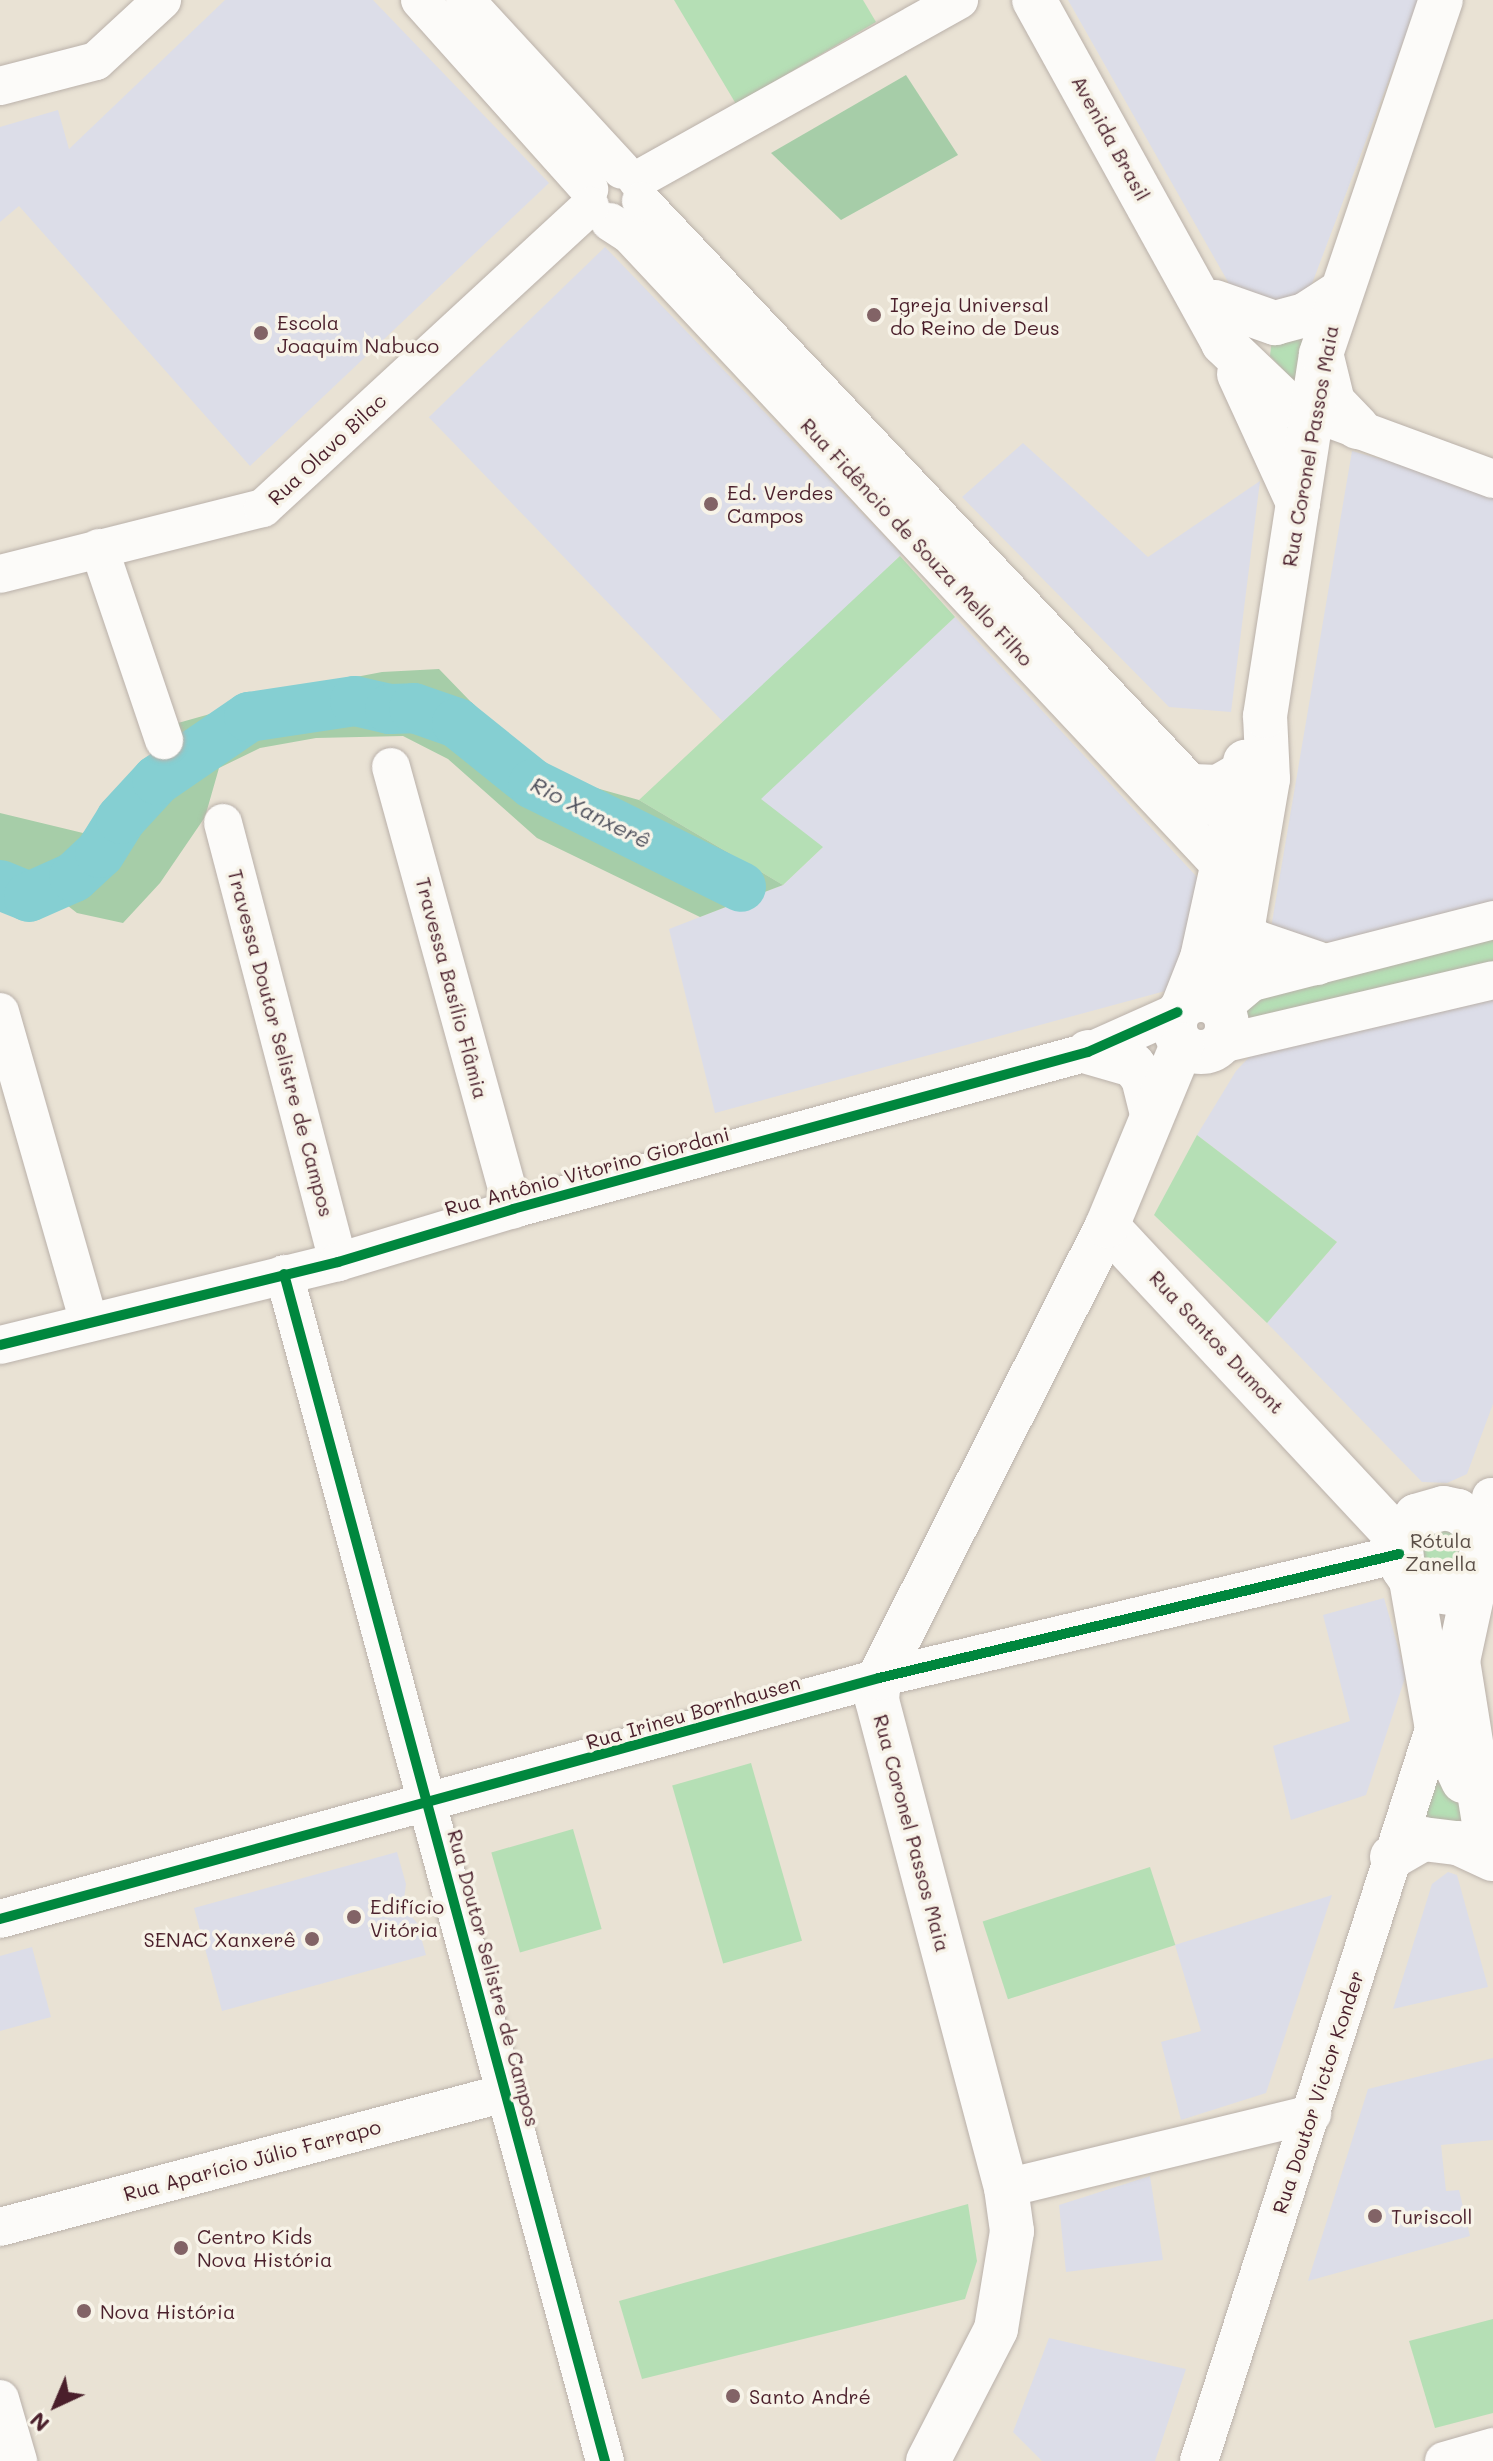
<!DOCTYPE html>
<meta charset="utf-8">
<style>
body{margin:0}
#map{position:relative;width:1493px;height:2461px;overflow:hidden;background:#e9e2d4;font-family:Mali,sans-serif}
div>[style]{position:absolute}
.built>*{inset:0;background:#dcdde8;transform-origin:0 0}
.green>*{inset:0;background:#b5dfb5;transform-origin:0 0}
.forest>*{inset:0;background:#a6cda8}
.river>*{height:50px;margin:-25px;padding:0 25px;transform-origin:25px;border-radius:25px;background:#85cfd2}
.roads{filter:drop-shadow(0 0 2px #bab1aa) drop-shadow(0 0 2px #bab1aa)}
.minor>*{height:38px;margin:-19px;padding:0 19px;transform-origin:19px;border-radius:19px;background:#fcfbf9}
.major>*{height:44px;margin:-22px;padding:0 22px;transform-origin:22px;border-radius:22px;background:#fcfbf9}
.major>.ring{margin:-22px;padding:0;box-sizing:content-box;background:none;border:44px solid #fcfbf9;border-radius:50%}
.cycleway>*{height:10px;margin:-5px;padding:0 5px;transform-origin:5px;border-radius:5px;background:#00873e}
.dots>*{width:22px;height:22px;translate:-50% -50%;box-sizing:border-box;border:4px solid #f7f3e8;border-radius:50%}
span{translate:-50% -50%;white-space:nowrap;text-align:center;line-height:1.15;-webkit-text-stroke:7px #f7f3e8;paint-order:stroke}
.street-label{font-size:20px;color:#4a1f2b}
.poi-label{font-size:20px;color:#4a1f2b}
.left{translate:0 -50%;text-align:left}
.right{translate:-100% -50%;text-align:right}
.park-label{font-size:20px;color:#5a4e47}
.water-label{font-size:22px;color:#4f515d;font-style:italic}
.north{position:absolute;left:16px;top:2365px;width:80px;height:80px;-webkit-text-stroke:6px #f7f3e8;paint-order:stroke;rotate:224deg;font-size:22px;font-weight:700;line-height:32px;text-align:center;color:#4a1f2b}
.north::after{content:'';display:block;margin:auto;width:28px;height:36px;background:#4a1f2b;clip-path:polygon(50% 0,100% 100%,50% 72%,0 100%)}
</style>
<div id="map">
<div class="built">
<i style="clip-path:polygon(225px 0,373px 0,549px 183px,250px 466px,19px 206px,0 222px,0 127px,58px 110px,69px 149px)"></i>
<i style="clip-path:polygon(1068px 0,1419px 0,1304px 305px,1240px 303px)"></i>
<i style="left:605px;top:247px;width:427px;height:245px;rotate:46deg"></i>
<i style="clip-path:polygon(1023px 443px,1148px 557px,1260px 481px,1231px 712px,1169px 707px,962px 497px)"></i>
<i style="clip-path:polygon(1352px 451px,1451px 478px,1493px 496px,1493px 914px,1333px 943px,1270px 934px)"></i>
<i style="clip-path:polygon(955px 617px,1197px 877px,1189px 948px,1169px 990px,715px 1113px,669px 929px,783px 885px,822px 848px,760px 799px)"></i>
<i style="clip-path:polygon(1493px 996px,1493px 1404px,1467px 1474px,1447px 1483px,1422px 1482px,1267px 1323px,1337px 1242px,1197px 1135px,1236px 1071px,1255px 1051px)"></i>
<i style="clip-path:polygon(1384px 1598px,1406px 1675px,1366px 1795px,1291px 1820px,1273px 1746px,1350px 1721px,1323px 1615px)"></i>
<i style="clip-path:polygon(397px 1852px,406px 1884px,404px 1899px,411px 1898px,413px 1908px,407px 1911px,417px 1923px,426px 1955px,222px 2011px,194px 1908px)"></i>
<i style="clip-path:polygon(1448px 1872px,1457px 1875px,1488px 1987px,1393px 2009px,1432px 1884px)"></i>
<i style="clip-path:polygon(1332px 1895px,1266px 2093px,1181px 2120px,1161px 2042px,1201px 2031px,1175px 1945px)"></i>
<i style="clip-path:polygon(32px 1947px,51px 2017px,0 2031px,0 1956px)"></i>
<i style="clip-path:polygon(1493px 2058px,1493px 2140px,1441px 2145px,1446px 2191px,1459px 2190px,1470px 2236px,1308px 2281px,1368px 2089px)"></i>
<i style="clip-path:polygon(1150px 2176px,1163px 2260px,1066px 2272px,1059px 2205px)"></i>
<i style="clip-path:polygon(1049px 2338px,1186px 2369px,1155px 2461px,1042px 2461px,1013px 2432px)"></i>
</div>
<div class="green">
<i style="clip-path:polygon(674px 0,863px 0,876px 22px,736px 104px)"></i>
<i style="clip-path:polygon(1312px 322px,1302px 389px,1270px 356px,1272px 338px)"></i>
<i style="clip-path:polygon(900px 556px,955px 617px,761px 799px,823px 847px,783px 885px,639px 800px)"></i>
<i style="clip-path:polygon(1493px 915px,1493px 963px,1243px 1020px,1252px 989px)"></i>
<i style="clip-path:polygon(1197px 1135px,1337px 1242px,1267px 1323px,1154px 1215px)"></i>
<i style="clip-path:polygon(1445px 1527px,1464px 1543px,1457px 1573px,1425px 1572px,1418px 1542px,1423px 1535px)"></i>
<i style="clip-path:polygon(1437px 1751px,1475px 1834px,1422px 1828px)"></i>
<i style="left:751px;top:1763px;width:185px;height:82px;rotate:74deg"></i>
<i style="left:573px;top:1829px;width:104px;height:85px;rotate:74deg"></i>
<i style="left:1150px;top:1867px;width:82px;height:176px;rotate:72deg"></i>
<i style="clip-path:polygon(968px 2204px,977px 2261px,965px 2299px,642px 2379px,619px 2301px)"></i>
<i style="clip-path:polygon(1493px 2319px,1493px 2413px,1435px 2428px,1409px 2341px)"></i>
</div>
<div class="forest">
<i style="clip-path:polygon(906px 75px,958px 155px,841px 220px,771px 153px)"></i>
<i style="clip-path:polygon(439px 669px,539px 772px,639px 800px,783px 885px,700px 917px,537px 838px,448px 759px,403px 736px,316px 738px,260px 748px,219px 768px,205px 817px,160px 883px,123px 923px,77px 913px,30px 876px,0 880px,0 813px,83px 833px,150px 763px,178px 723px,309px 686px,382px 672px)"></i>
</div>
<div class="river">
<i style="left:0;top:885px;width:31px;rotate:22deg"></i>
<i style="left:29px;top:897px;width:49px;rotate:-24deg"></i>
<i style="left:74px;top:877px;width:35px;rotate:-43deg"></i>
<i style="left:100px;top:853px;width:40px;rotate:-58deg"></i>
<i style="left:121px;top:819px;width:53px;rotate:-47.3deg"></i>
<i style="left:157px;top:780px;width:112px;rotate:-34.4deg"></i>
<i style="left:249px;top:717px;width:107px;rotate:-8.6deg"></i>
<i style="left:355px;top:701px;width:36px;rotate:13deg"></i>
<i style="left:390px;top:709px;width:24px;rotate:-2deg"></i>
<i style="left:414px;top:708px;width:46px;rotate:19.2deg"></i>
<i style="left:457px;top:723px;width:97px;rotate:38.8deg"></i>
<i style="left:533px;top:784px;width:232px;rotate:26.3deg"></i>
</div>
<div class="roads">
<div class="minor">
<i style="left:420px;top:0;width:254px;rotate:48.2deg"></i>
<i style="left:465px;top:0;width:231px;rotate:47.3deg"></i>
<i style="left:0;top:86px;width:99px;rotate:-14.6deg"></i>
<i style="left:96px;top:61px;width:90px;rotate:-42.7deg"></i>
<i style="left:637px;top:180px;width:369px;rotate:-29.2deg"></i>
<i style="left:641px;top:201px;width:833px;rotate:46.65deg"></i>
<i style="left:610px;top:222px;width:24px;rotate:33deg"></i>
<i style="left:630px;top:235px;width:863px;rotate:46.88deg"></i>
<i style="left:1330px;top:419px;width:174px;rotate:20.2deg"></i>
<i style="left:99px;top:548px;width:203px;rotate:71.3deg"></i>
<i style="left:0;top:574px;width:271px;rotate:-14.1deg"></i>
<i style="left:263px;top:508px;width:445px;rotate:-42.7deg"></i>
<i style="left:391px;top:767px;width:459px;rotate:74.6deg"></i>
<i style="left:223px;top:823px;width:454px;rotate:75.3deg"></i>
<i style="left:1221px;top:1008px;width:40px;rotate:-40deg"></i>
<i style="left:1252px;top:982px;width:249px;rotate:-14.4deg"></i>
<i style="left:0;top:1012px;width:323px;rotate:74deg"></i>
<i style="left:1221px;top:1044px;width:279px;rotate:-13.2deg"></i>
<i style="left:284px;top:1274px;width:1230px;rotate:74.87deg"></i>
<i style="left:0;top:1345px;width:348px;rotate:-13.8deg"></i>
<i style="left:338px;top:1262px;width:183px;rotate:-16.8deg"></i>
<i style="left:513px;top:1209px;width:596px;rotate:-15.27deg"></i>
<i style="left:1088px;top:1052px;width:98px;rotate:-24deg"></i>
<i style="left:1491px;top:1497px;width:2px"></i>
<i style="left:0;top:1919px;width:911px;rotate:-15.33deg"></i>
<i style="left:879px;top:1678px;width:535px;rotate:-13.41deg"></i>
<i style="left:1006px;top:2188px;width:315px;rotate:-13.6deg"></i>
<i style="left:0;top:2227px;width:522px;rotate:-14.86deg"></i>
<i style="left:0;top:2399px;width:65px;rotate:73.8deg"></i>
<i style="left:1199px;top:2461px;width:775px;rotate:-72.2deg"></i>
<i style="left:1444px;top:2461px;width:51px;rotate:-15.9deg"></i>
</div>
<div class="major">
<i style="left:1034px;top:0;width:392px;rotate:61.1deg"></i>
<i style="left:1223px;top:343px;width:86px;rotate:43.6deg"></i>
<i style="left:1285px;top:402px;width:29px;rotate:25deg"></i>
<i style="left:1215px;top:302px;width:64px;rotate:19.3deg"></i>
<i style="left:1275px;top:323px;width:31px;rotate:-15deg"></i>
<i style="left:1305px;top:315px;width:40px;rotate:-32.9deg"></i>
<i style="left:1322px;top:357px;width:46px;rotate:76.3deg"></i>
<i style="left:1333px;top:402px;width:35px;rotate:46deg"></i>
<i style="left:1239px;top:374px;width:142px;rotate:65.4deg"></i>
<i style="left:1193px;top:786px;width:25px;rotate:2deg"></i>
<i style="left:1218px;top:787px;width:24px;rotate:-30deg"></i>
<i style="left:1241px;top:902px;width:29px;rotate:88deg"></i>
<i style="left:1242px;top:931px;width:17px;rotate:40deg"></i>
<i style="left:1255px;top:942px;width:65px;rotate:19deg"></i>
<i class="ring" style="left:1175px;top:1000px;width:8px;height:8px"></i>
<i style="left:1216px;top:1004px;width:77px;rotate:-70.4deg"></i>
<i style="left:1242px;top:931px;width:154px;rotate:-80.3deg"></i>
<i style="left:1268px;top:779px;width:63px;rotate:-92.7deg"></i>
<i style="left:1265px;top:716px;width:366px;rotate:-81.2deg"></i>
<i style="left:1321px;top:354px;width:374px;rotate:-71.3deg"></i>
<i style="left:1183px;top:1006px;width:52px;rotate:-68.4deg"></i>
<i style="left:1202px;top:958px;width:201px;rotate:-77.6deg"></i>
<i style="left:1088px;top:1052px;width:47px;rotate:16.1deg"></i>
<i style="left:1133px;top:1065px;width:16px;rotate:52deg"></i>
<i style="left:1143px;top:1078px;width:37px;rotate:76deg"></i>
<i style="left:1107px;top:1226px;width:429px;rotate:47deg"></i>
<i style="left:1411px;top:1580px;width:145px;rotate:80.1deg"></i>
<i style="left:1436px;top:1723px;width:64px;rotate:65deg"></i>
<i style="left:1474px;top:1580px;width:27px;rotate:152deg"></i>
<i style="left:1450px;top:1593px;width:28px;rotate:-172deg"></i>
<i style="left:1422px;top:1589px;width:14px;rotate:-141deg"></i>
<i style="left:1411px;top:1580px;width:14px;rotate:-124deg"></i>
<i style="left:1403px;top:1568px;width:28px;rotate:-96deg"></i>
<i style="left:1400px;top:1540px;width:29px;rotate:-56deg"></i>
<i style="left:1416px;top:1516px;width:29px;rotate:-16deg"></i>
<i style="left:1444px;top:1508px;width:14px;rotate:12deg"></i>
<i style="left:1458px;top:1511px;width:24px;rotate:36deg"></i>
<i style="left:1477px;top:1525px;width:17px;rotate:66deg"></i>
<i style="left:1484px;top:1541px;width:123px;rotate:102.2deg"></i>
<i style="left:1458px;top:1661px;width:171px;rotate:80.9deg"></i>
<i style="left:1392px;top:1857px;width:36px;rotate:-30deg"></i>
<i style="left:1423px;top:1839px;width:35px;rotate:7deg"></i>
<i style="left:1458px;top:1843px;width:38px;rotate:25deg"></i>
<i style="left:928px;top:2461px;width:148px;rotate:-62.7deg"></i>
<i style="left:996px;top:2329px;width:99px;rotate:-80.7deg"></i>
<i style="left:1012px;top:2231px;width:43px;rotate:-97.9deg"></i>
<i style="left:1006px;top:2188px;width:505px;rotate:-104.81deg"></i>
<i style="left:877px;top:1700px;width:22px;rotate:-85deg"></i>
<i style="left:879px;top:1678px;width:506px;rotate:-63.23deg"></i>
<i style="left:1107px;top:1226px;width:196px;rotate:-67.5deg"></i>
</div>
</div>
<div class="cycleway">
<i style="left:284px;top:1274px;width:1230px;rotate:74.87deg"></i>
<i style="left:0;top:1345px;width:348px;rotate:-13.8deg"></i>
<i style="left:338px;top:1262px;width:183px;rotate:-16.8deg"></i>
<i style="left:513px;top:1209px;width:596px;rotate:-15.27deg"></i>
<i style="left:1088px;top:1052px;width:98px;rotate:-24deg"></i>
<i style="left:0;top:1919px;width:911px;rotate:-15.33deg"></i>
<i style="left:879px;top:1678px;width:535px;rotate:-13.41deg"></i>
</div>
<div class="dots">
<i style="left:874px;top:315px;background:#826366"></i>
<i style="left:261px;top:333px;background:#826366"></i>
<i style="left:711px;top:504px;background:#826366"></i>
<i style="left:354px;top:1917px;background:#826366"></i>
<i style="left:312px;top:1939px;background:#826366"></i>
<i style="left:1375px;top:2216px;background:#826366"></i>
<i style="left:181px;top:2248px;background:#826366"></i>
<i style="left:84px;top:2311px;background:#826366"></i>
<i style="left:733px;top:2396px;background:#826366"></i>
</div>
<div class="street-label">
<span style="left:1111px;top:138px;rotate:61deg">Avenida Brasil</span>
<span style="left:1310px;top:446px;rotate:-80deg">Rua Coronel Passos Maia</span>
<span style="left:327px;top:449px;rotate:-43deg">Rua Olavo Bilac</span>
<span style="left:917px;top:542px;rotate:47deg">Rua Fidêncio de Souza Mello Filho</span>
<span style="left:452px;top:988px;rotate:75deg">Travessa Basílio Flâmia</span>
<span style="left:281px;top:1043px;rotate:75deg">Travessa Doutor Selistre de Campos</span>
<span style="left:587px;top:1171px;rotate:-15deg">Rua Antônio Vitorino Giordani</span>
<span style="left:1217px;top:1342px;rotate:47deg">Rua Santos Dumont</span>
<span style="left:693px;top:1712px;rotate:-16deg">Rua Irineu Bornhausen</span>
<span style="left:912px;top:1833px;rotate:75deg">Rua Coronel Passos Maia</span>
<span style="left:494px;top:1978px;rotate:75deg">Rua Doutor Selistre de Campos</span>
<span style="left:1318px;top:2092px;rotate:-72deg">Rua Doutor Victor Konder</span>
<span style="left:252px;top:2160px;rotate:-15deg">Rua Aparício Júlio Farrapo</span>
</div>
<div class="poi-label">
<span class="left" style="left:890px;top:316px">Igreja Universal<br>do Reino de Deus</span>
<span class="left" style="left:277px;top:334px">Escola<br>Joaquim Nabuco</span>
<span class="left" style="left:727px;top:504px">Ed. Verdes<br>Campos</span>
<span class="left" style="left:370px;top:1918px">Edifício<br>Vitória</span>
<span class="right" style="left:296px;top:1939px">SENAC Xanxerê</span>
<span class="left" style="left:1391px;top:2216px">Turiscoll</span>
<span class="left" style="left:197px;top:2248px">Centro Kids<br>Nova História</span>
<span class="left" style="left:100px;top:2311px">Nova História</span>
<span class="left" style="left:749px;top:2396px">Santo André</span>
</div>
<div class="park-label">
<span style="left:1441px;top:1552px">Rótula<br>Zanella</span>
</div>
<div class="water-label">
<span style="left:591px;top:812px;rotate:27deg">Rio Xanxerê</span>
</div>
<div class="north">N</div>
</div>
